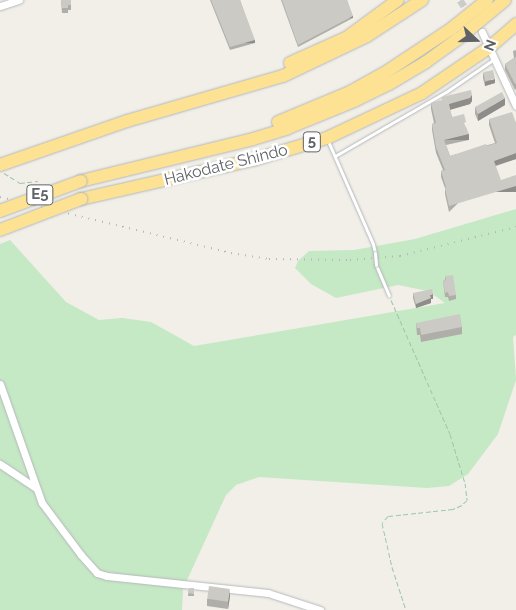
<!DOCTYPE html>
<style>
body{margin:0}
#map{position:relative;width:516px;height:610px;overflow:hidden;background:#f1efe8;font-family:Raleway,sans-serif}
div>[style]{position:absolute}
.green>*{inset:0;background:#c5e8c5}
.street-tunnel>*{height:7px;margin-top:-3.5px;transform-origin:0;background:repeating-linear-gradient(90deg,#ccccc8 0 7px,transparent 0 10.5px)}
.path>*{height:1px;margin-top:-0.5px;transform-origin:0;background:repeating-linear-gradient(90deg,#9cc7a9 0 5px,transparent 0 7.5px)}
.roads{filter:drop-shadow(0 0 1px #b5b8bc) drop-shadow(0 0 1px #b5b8bc)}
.lane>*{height:3px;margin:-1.5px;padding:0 1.5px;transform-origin:1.5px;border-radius:1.5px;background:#fff}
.street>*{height:7px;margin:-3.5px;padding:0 3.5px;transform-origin:3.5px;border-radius:3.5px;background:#fff}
.highway>*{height:12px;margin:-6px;padding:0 6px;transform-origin:6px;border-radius:6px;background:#fde293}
.rail>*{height:2px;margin-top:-1px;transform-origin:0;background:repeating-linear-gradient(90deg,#b6b7b8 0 1px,transparent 0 7px)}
.bridges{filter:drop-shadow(0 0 1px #b5b8bc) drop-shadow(0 0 1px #b5b8bc)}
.lane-bridge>*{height:3px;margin:-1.5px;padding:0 1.5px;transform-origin:1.5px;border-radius:1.5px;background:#fff}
.highway-bridge>*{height:12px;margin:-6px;padding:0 6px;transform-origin:6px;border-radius:6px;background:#fde293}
.wall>*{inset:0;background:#afaea9}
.shaded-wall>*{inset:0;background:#8f8d8a;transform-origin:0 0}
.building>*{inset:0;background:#cccac5;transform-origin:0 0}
span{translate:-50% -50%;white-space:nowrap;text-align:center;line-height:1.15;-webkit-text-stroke:5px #fff;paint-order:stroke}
.shield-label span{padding:1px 4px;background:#fff;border:1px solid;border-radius:4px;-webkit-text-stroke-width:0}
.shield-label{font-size:15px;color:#5f6368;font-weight:700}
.street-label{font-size:16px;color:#5f6368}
.north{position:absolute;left:451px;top:15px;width:50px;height:50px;-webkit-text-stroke:4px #fff;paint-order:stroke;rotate:111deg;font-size:14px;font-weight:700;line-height:20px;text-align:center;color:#5f6368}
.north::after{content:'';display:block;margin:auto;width:18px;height:22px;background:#5f6368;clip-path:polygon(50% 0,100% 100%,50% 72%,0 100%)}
</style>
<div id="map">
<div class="green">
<i style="clip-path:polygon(516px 209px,516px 335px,513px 337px,516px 380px,498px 434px,468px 474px,449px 486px,427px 488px,259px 477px,236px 485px,226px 495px,183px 589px,182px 610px,0 610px,0 244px,10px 240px,66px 302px,99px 320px,122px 318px,151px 322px,194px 346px,445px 303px,428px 291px,398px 285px,336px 298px,311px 284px,295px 268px,298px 261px,309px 251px,354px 250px,415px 239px)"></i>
</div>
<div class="street-tunnel">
<i style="left:460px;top:0;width:18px;rotate:56deg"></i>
</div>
<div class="path">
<i style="left:4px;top:173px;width:19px;rotate:32deg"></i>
<i style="left:20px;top:183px;width:18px;rotate:-6deg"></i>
<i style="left:391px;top:300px;width:146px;rotate:66.2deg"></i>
<i style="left:450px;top:434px;width:51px;rotate:73deg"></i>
<i style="left:465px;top:483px;width:17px;rotate:83deg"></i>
<i style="left:467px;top:500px;width:7px;rotate:135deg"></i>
<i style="left:462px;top:505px;width:10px;rotate:156deg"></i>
<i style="left:453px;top:509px;width:65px;rotate:173.9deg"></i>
<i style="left:388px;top:516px;width:9px;rotate:131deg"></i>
<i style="left:382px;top:523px;width:45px;rotate:77.2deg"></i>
<i style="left:392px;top:567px;width:45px;rotate:72deg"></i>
</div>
<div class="roads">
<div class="lane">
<i style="left:328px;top:141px;width:112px;rotate:66.4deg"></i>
<i style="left:373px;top:244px;width:9px;rotate:77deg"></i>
<i style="left:335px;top:156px;width:128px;rotate:-30deg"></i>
<i style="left:446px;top:92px;width:58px;rotate:-34.5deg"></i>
<i style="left:376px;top:265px;width:33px;rotate:67deg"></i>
</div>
<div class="street">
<i style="left:0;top:6px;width:20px;rotate:-18deg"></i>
<i style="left:482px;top:32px;width:81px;rotate:65.3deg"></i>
<i style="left:0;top:384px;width:126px;rotate:70.6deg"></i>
<i style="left:42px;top:503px;width:65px;rotate:53.1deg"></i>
<i style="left:81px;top:555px;width:24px;rotate:48deg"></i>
<i style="left:97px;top:573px;width:10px;rotate:17deg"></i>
<i style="left:107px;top:576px;width:162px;rotate:6deg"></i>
<i style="left:268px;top:593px;width:55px;rotate:18.1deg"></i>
<i style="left:0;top:464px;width:43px;rotate:33.7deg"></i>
</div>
<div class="highway">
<i style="left:290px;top:63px;width:61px;rotate:-24.1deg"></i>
<i style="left:346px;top:38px;width:64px;rotate:-36.2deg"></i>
<i style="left:278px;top:122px;width:78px;rotate:-22.6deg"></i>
<i style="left:350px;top:92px;width:38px;rotate:-29deg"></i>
<i style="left:383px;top:74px;width:82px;rotate:-33.5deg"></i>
<i style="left:451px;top:29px;width:46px;rotate:-38.9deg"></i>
<i style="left:0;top:165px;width:134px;rotate:-19.1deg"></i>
<i style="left:127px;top:121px;width:162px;rotate:-16.1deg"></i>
<i style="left:283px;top:76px;width:93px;rotate:-25.5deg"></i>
<i style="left:367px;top:36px;width:66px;rotate:-33.2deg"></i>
<i style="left:81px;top:181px;width:177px;rotate:-13.7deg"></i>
<i style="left:253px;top:139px;width:37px;rotate:-17deg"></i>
<i style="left:288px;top:128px;width:71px;rotate:-22.2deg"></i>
<i style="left:354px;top:101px;width:39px;rotate:-26deg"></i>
<i style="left:389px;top:84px;width:43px;rotate:-30.7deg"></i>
<i style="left:426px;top:62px;width:39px;rotate:-36deg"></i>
<i style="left:458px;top:39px;width:61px;rotate:-39.7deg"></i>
<i style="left:81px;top:199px;width:176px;rotate:-12.8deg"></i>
<i style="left:253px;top:160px;width:77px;rotate:-16.6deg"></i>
<i style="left:327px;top:138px;width:105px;rotate:-25.3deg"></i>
<i style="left:422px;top:93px;width:82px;rotate:-34.1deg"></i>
<i style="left:490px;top:47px;width:35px;rotate:-41deg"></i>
</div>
</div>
<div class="rail">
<i style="left:0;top:197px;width:238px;rotate:13.6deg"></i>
<i style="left:231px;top:253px;width:38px;rotate:9deg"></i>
<i style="left:269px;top:259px;width:81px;rotate:0.7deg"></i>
<i style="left:350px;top:260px;width:50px;rotate:-4.6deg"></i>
<i style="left:400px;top:256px;width:120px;rotate:-14deg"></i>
</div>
<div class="bridges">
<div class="lane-bridge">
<i style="left:375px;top:253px;width:12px;rotate:85deg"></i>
</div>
<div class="highway-bridge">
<i style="left:0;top:211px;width:86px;rotate:-20.3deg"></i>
<i style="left:0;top:230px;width:87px;rotate:-20.9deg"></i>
</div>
</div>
<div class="wall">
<i style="clip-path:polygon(61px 0,71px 0,71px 10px,68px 10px,68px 13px,62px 13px)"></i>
<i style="clip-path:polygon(210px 0,240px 0,255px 43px,230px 50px)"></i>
<i style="clip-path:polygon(281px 0,347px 0,353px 18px,298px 47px)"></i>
<i style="clip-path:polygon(516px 50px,516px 89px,515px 90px,505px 70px,505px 64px,514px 58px,513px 51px)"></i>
<i style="clip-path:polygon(483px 73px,495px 83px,485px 86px,483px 78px)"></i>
<i style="clip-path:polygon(442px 97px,472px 101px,470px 104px,450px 110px,452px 117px,466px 127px,469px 140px,446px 145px,450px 156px,495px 143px,489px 125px,489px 119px,516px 123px,516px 159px,496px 166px,449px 212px,445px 194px,445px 188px,441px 177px,441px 171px,443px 170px,436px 153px,432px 130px,432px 124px,434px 123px,431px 109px,431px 103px,442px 101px)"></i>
<i style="clip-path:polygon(505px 105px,478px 121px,475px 114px,475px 107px)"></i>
<i style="clip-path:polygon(445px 276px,456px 295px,456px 299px,449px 301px,448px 297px,445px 297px,443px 281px,445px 280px)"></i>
<i style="clip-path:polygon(413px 293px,433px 299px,431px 299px,431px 303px,416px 308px,413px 298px)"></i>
<i style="clip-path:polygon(416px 323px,462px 327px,462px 334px,421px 342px,420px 335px,417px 335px)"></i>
<i style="clip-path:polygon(189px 588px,194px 588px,194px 596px,188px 596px)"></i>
<i style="clip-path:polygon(230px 596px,228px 609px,207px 606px,207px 599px)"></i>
</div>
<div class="shaded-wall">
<i style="left:353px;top:16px;width:2px;height:62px;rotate:90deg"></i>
<i style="left:255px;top:40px;width:3px;height:26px;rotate:90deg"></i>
<i style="clip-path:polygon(495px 79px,495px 83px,485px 86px,485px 82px)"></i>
<i style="clip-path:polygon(472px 95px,472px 101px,470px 104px,449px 110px,449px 104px)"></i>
<i style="clip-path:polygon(505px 98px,505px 105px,478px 121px,478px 114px)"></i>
<i style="left:469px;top:134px;width:6px;height:26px;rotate:90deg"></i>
<i style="clip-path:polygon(516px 153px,516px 159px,494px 166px,494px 161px)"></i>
<i style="left:516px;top:186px;width:6px;height:70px;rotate:90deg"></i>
<i style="clip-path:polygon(433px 294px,433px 299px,431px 299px,431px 303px,416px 308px,416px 304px,430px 295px)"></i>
<i style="clip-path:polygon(230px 589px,230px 596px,228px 609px,228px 602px)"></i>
</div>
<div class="building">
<i style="clip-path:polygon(61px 0,71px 0,71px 5px,68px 5px,68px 8px,62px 8px)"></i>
<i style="clip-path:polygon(211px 0,240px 0,255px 40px,230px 47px)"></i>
<i style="clip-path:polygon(282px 0,347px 0,353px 16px,298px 45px)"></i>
<i style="clip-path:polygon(516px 57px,516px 83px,515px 84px,505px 64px)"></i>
<i style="left:493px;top:70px;width:9px;height:10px;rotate:77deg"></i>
<i style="clip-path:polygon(471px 90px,472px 95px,470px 98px,449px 104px,452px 117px,464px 114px,466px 122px,464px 123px,469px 134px,444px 140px,450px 156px,486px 144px,487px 146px,497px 143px,489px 119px,512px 112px,516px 123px,516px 153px,494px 161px,501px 180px,516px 175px,516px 186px,449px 206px,445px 188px,446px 187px,441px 171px,445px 170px,436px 147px,432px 124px,436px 123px,431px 103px,442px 100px,442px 97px)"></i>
<i style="clip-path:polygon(502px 92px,505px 98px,478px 114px,475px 107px)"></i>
<i style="clip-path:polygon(453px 275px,456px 295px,449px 296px,448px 292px,445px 293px,443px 281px,446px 280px,445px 276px)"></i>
<i style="clip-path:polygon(432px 289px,433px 294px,430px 295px,431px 298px,416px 304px,413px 293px)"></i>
<i style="clip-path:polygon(460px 314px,462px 327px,421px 335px,420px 328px,417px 328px,416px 323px)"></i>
<i style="left:209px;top:586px;width:21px;height:13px;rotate:8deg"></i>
<i style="clip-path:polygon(189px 588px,194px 588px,194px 594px,188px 593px)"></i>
</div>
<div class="shield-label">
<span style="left:312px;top:142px">5</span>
<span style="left:40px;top:195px">E5</span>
</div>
<div class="street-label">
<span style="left:226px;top:165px;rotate:-14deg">Hakodate Shindo</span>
</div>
<div class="north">N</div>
</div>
